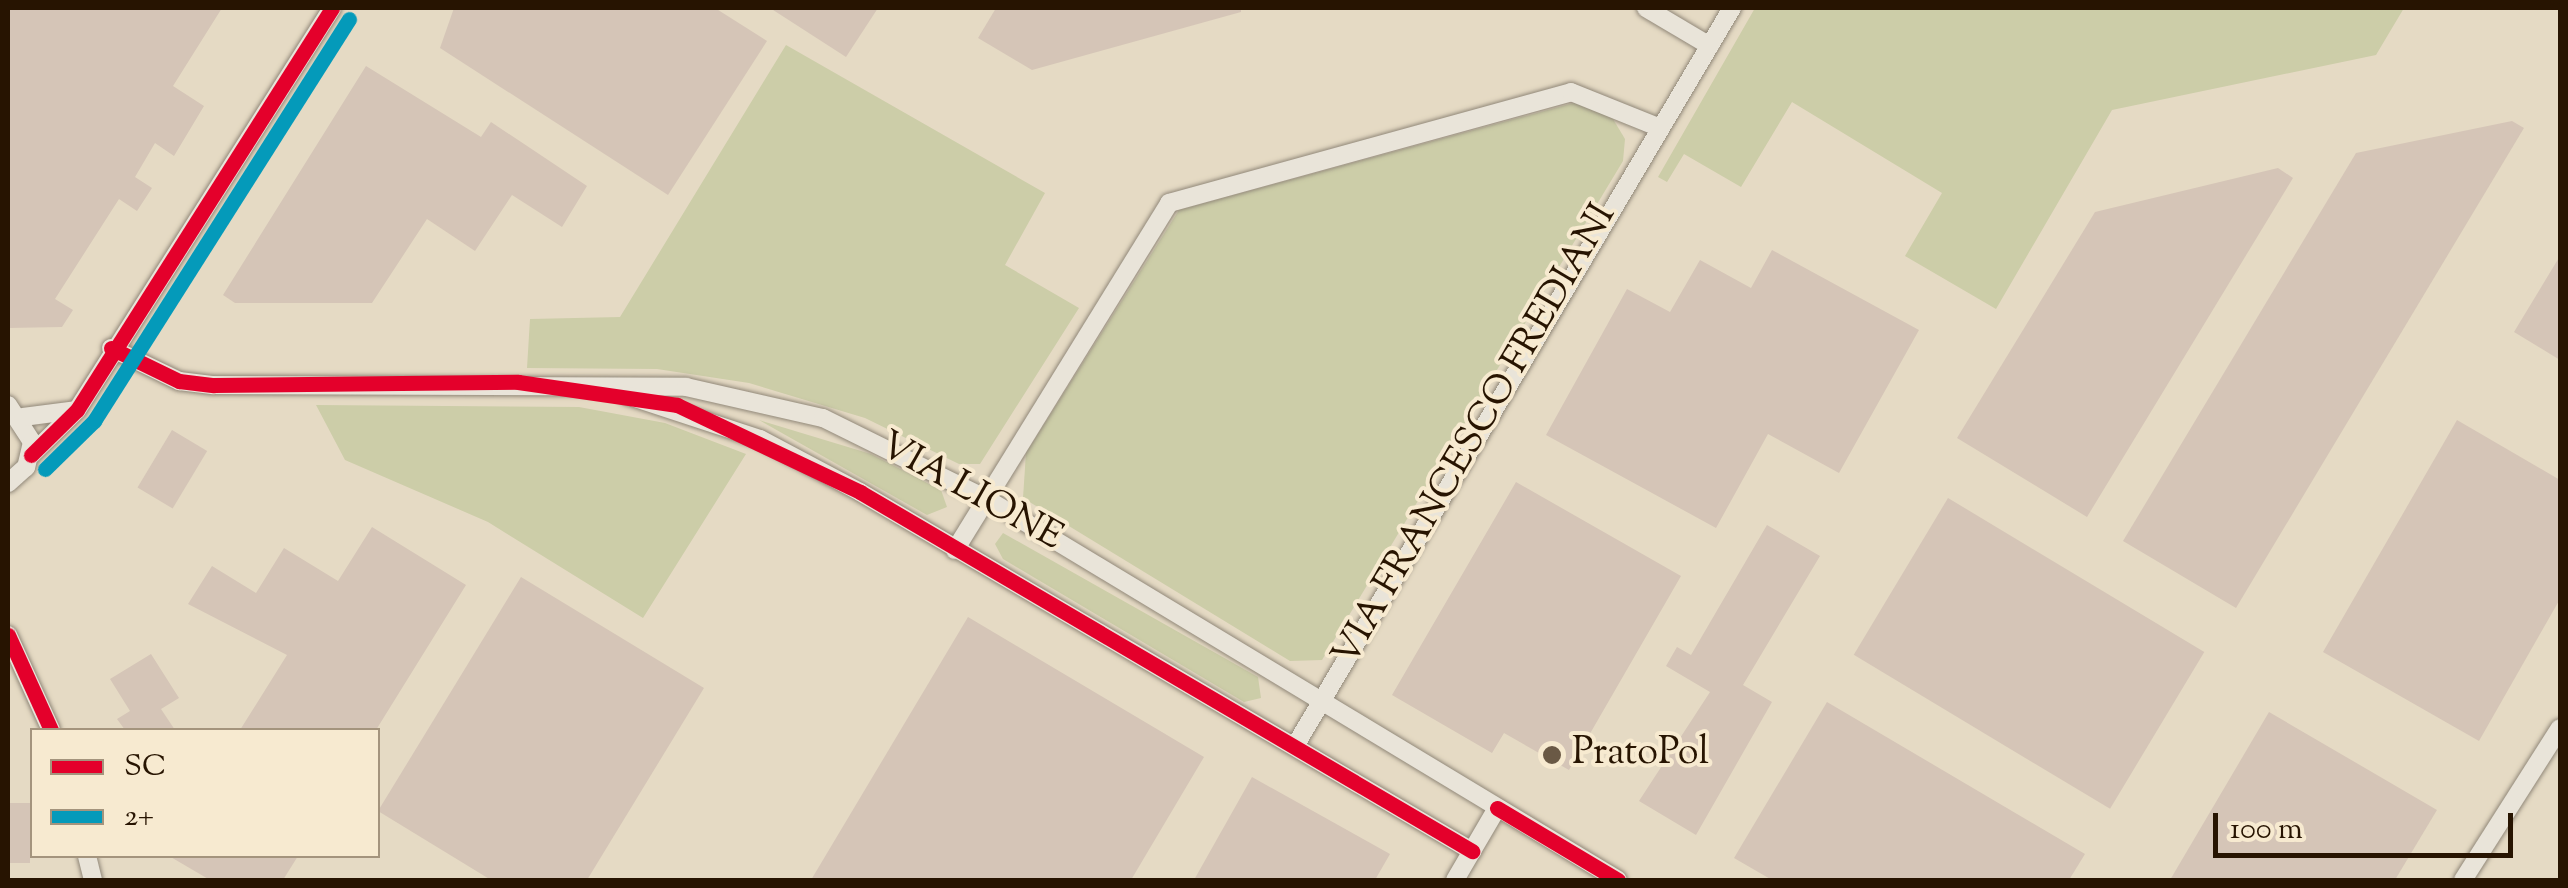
<!DOCTYPE html>
<style>
body{margin:0}
#map{position:relative;width:2568px;height:888px;overflow:hidden;background:#e5dac4;font-family:"Sorts Mill Goudy",serif}
div>[style]{position:absolute}
.green>*{inset:0;background:#cccda8}
.building>*{inset:0;background:#d5c5b7;transform-origin:0 0}
.roads{filter:drop-shadow(0 0 2px #918879) drop-shadow(0 0 2px #918879)}
.minor>*{height:18px;margin:-9px;padding:0 9px;transform-origin:9px;border-radius:9px;background:#e9e4d9}
.bus-1>*{height:15px;margin:-7.5px;padding:0 7.5px;transform-origin:7.5px;border-radius:7.5px;background:#e4002b}
.bus-2>*{height:15px;margin:-7.5px;padding:0 7.5px;transform-origin:7.5px;border-radius:7.5px;background:#049aba}
.dots>*{width:28px;height:28px;translate:-50% -50%;box-sizing:border-box;border:5px solid #f7ead0;border-radius:50%}
span{translate:-50% -50%;white-space:nowrap;text-align:center;line-height:1.15;-webkit-text-stroke:8px #f7ead0;paint-order:stroke}
.street-label{font-size:38px;color:#271401}
.poi-label{font-size:38px;color:#271401}
.left{translate:0 -50%;text-align:left}
.frame{position:absolute;inset:0;border:10px solid #271401;pointer-events:none}
.legend{position:absolute;left:30px;top:728px;width:350px;height:130px;box-sizing:border-box;background:#f7ead0;border:2px solid #a4947d;margin:0;padding:12px 18px;list-style:none;font-size:30px;color:#271401}
.legend li{display:flex;align-items:center;gap:20px;height:50px}
.legend b{width:50px;border:2px solid #a4947d}
.scale{position:absolute;left:2213px;top:813px;width:300px;height:45px;box-sizing:border-box;border:5px solid #271401;border-top:0;padding-left:12px;font-size:30px;line-height:35px;white-space:nowrap;color:#271401;-webkit-text-stroke:8px #f7ead0;paint-order:stroke}
</style>
<div id="map">
<div class="green">
<i style="clip-path:polygon(1755px 8px,2404px 8px,2376px 55px,2112px 110px,1996px 309px,1905px 256px,1942px 193px,1792px 102px,1741px 187px,1684px 154px,1667px 182px,1658px 177px)"></i>
<i style="clip-path:polygon(786px 45px,1045px 193px,1005px 265px,1079px 308px,980px 464px,959px 464px,865px 418px,749px 383px,657px 369px,527px 368px,530px 319px,620px 317px)"></i>
<i style="clip-path:polygon(1577px 102px,1610px 114px,1625px 139px,1623px 161px,1322px 660px,1290px 661px,1023px 498px,1026px 453px,1179px 210px)"></i>
<i style="clip-path:polygon(316px 405px,579px 407px,665px 423px,746px 454px,643px 618px,488px 522px,345px 460px)"></i>
<i style="clip-path:polygon(759px 420px,871px 454px,941px 490px,947px 507px,927px 515px)"></i>
<i style="clip-path:polygon(1003px 533px,1258px 677px,1261px 698px,1244px 702px,1003px 559px,995px 544px)"></i>
</div>
<div class="building">
<i style="clip-path:polygon(8px 8px,222px 8px,173px 86px,204px 106px,174px 156px,155px 143px,135px 177px,152px 188px,137px 211px,119px 199px,55px 299px,73px 310px,62px 327px,8px 328px)"></i>
<i style="clip-path:polygon(454px 8px,715px 8px,767px 41px,668px 195px,440px 48px)"></i>
<i style="clip-path:polygon(770px 8px,878px 8px,846px 57px)"></i>
<i style="clip-path:polygon(996px 8px,1241px 8px,1241px 12px,1032px 70px,978px 38px)"></i>
<i style="clip-path:polygon(366px 66px,481px 137px,491px 122px,587px 186px,562px 227px,512px 195px,475px 251px,427px 219px,372px 303px,235px 303px,223px 295px)"></i>
<i style="clip-path:polygon(2512px 121px,2524px 128px,2236px 608px,2123px 541px,2356px 153px)"></i>
<i style="clip-path:polygon(2278px 168px,2293px 178px,2087px 517px,1957px 438px,2095px 212px)"></i>
<i style="clip-path:polygon(1772px 250px,1919px 330px,1839px 473px,1768px 434px,1716px 528px,1546px 435px,1627px 289px,1670px 312px,1700px 260px,1751px 288px)"></i>
<i style="clip-path:polygon(2560px 256px,2560px 360px,2514px 332px)"></i>
<i style="clip-path:polygon(2457px 420px,2560px 480px,2560px 599px,2479px 741px,2323px 652px)"></i>
<i style="left:172px;top:430px;width:41px;height:67px;rotate:31deg"></i>
<i style="clip-path:polygon(1516px 482px,1681px 576px,1569px 770px,1504px 733px,1492px 753px,1392px 695px)"></i>
<i style="left:1948px;top:498px;width:299px;height:183px;rotate:31deg"></i>
<i style="clip-path:polygon(1767px 525px,1820px 556px,1743px 685px,1772px 702px,1696px 835px,1639px 801px,1710px 692px,1666px 666px,1677px 647px,1691px 655px)"></i>
<i style="clip-path:polygon(372px 527px,466px 585px,376px 730px,240px 730px,287px 655px,188px 604px,212px 566px,256px 593px,284px 548px,338px 581px)"></i>
<i style="clip-path:polygon(521px 577px,704px 688px,587px 880px,491px 880px,378px 811px)"></i>
<i style="clip-path:polygon(968px 617px,1204px 757px,1131px 880px,811px 880px)"></i>
<i style="clip-path:polygon(151px 654px,179px 698px,161px 709px,175px 730px,125px 730px,117px 719px,130px 711px,110px 679px)"></i>
<i style="clip-path:polygon(1827px 702px,2085px 854px,2069px 880px,1772px 880px,1734px 858px)"></i>
<i style="clip-path:polygon(2269px 712px,2437px 810px,2395px 880px,2170px 880px)"></i>
<i style="clip-path:polygon(1252px 777px,1390px 854px,1375px 880px,1194px 880px)"></i>
<i style="left:8px;top:803px;width:22px;height:60px"></i>
<i style="clip-path:polygon(169px 856px,298px 856px,283px 880px,210px 880px)"></i>
</div>
<div class="roads">
<div class="minor">
<i style="left:1646px;top:8px;width:74px;rotate:30.7deg"></i>
<i style="left:111px;top:348px;width:76px;rotate:25.9deg"></i>
<i style="left:179px;top:381px;width:35px;rotate:7deg"></i>
<i style="left:214px;top:385px;width:472px;rotate:0.2deg"></i>
<i style="left:686px;top:387px;width:140px;rotate:12.8deg"></i>
<i style="left:823px;top:418px;width:181px;rotate:26.3deg"></i>
<i style="left:985px;top:498px;width:739px;rotate:31.11deg"></i>
<i style="left:626px;top:395px;width:141px;rotate:18.2deg"></i>
<i style="left:760px;top:439px;width:113px;rotate:27.9deg"></i>
<i style="left:860px;top:492px;width:710px;rotate:30.4deg"></i>
<i style="left:8px;top:405px;width:44px;rotate:57deg"></i>
<i style="left:32px;top:442px;width:26px;rotate:103deg"></i>
<i style="left:26px;top:467px;width:24px;rotate:138deg"></i>
<i style="left:23px;top:417px;width:53px;rotate:-7.5deg"></i>
<i style="left:31px;top:455px;width:64px;rotate:-44.4deg"></i>
<i style="left:77px;top:410px;width:476px;rotate:-57.6deg"></i>
<i style="left:955px;top:550px;width:408px;rotate:-58.3deg"></i>
<i style="left:1169px;top:203px;width:417px;rotate:-15.4deg"></i>
<i style="left:1571px;top:92px;width:94px;rotate:21.9deg"></i>
<i style="left:8px;top:635px;width:104px;rotate:65.6deg"></i>
<i style="left:1295px;top:746px;width:858px;rotate:-59.37deg"></i>
<i style="left:87px;top:856px;width:25px;rotate:76deg"></i>
<i style="left:1455px;top:880px;width:83px;rotate:-59.7deg"></i>
<i style="left:2463px;top:880px;width:180px;rotate:-57.5deg"></i>
</div>
</div>
<div class="bus-1">
<i style="left:111px;top:348px;width:76px;rotate:25.9deg"></i>
<i style="left:179px;top:381px;width:35px;rotate:7deg"></i>
<i style="left:214px;top:385px;width:304px;rotate:-0.6deg"></i>
<i style="left:518px;top:382px;width:161px;rotate:8.2deg"></i>
<i style="left:677px;top:405px;width:203px;rotate:25.4deg"></i>
<i style="left:860px;top:492px;width:710px;rotate:30.4deg"></i>
<i style="left:31px;top:455px;width:64px;rotate:-44.4deg"></i>
<i style="left:77px;top:410px;width:476px;rotate:-57.6deg"></i>
<i style="left:8px;top:635px;width:104px;rotate:65.6deg"></i>
<i style="left:1497px;top:808px;width:141px;rotate:30.8deg"></i>
</div>
<div class="bus-2">
<i style="left:45px;top:469px;width:69px;rotate:-44.4deg"></i>
<i style="left:94px;top:421px;width:476px;rotate:-57.6deg"></i>
</div>
<div class="dots">
<i style="left:1552px;top:755px;background:#6a5945"></i>
</div>
<div class="street-label">
<span style="left:1476px;top:436px;rotate:-60deg">VIA FRANCESCO FREDIANI</span>
<span style="left:970px;top:493px;rotate:29deg">VIA LIONE</span>
</div>
<div class="poi-label">
<span class="left" style="left:1572px;top:755px">PratoPol</span>
</div>
<div class="frame"></div>
<ul class="legend">
<li><b style="height:12px;background:#e4002b"></b>SC</li>
<li><b style="height:12px;background:#049aba"></b>2+</li>
</ul>
<div class="scale">100 m</div>
</div>
